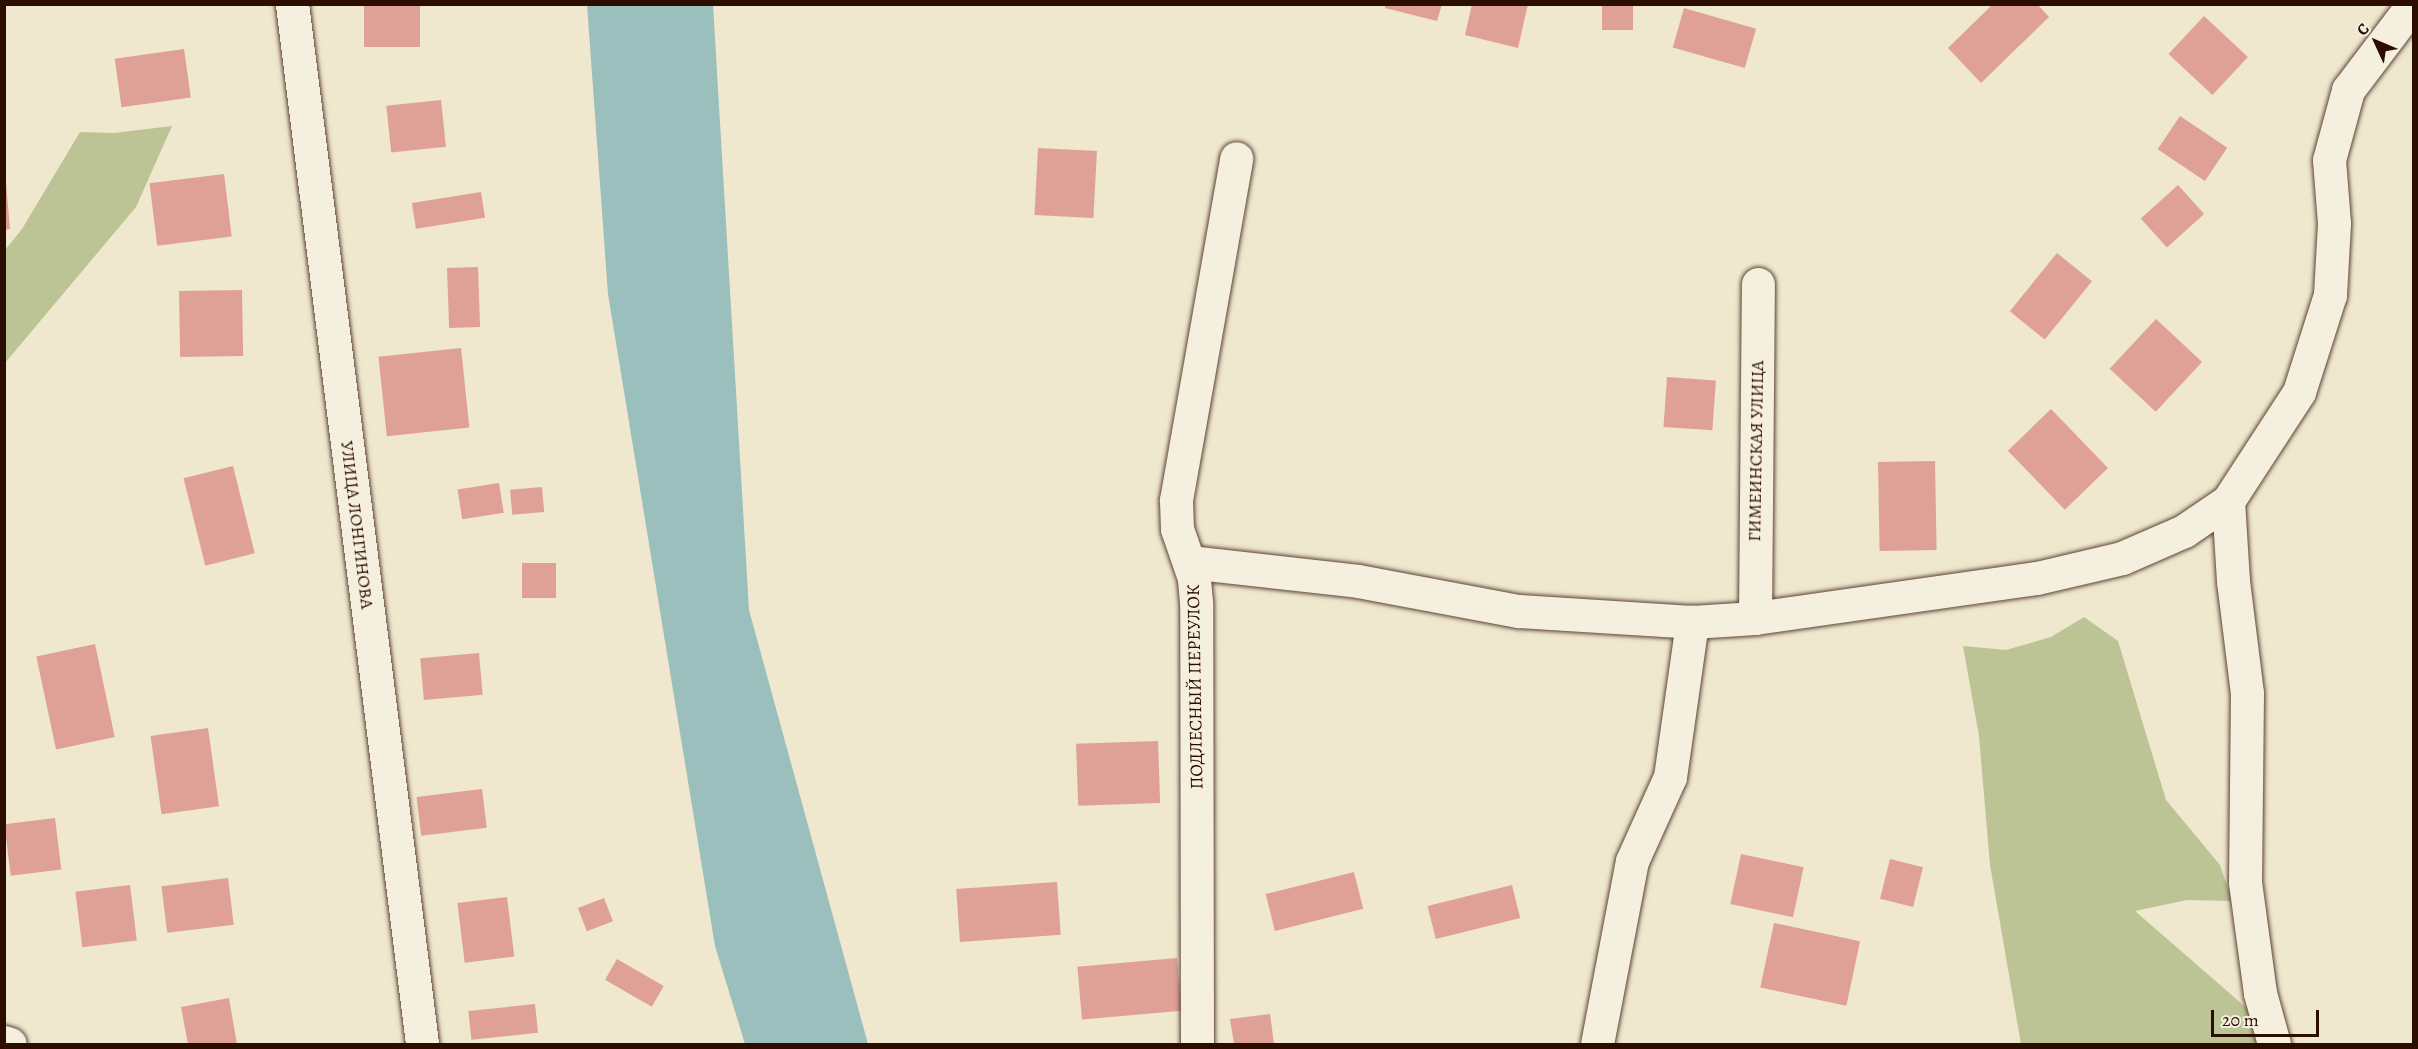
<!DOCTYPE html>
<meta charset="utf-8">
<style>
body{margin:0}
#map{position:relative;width:2418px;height:1049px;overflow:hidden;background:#efe7ce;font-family:Alegreya,serif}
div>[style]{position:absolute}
.green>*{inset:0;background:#bcc496}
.water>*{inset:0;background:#9abfbd}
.building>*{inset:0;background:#dfa196;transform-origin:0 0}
.roads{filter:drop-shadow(0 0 2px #5d4434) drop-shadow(0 0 2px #5d4434)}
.minor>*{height:33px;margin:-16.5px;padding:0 16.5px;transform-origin:16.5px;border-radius:16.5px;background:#f5efdf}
span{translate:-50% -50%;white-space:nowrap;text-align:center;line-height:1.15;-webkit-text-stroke:4.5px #f5efdf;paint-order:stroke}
.street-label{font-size:18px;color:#2c0e00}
.frame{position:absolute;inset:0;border:6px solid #2c0e00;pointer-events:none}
.north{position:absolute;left:2346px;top:12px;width:60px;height:60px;-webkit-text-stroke:4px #f5efdf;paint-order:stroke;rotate:314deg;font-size:16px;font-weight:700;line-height:24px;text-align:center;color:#2c0e00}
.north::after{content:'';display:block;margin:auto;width:21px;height:27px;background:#2c0e00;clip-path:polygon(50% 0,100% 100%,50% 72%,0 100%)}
.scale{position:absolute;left:2211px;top:1010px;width:108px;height:27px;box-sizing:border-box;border:3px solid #2c0e00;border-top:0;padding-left:8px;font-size:18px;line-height:21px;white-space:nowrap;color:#2c0e00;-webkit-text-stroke:4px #f5efdf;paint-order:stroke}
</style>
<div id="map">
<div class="green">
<i style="clip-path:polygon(172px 126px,136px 207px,5px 363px,5px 250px,22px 229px,80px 132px,114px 133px)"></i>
<i style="clip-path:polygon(2084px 617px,2118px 641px,2166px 800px,2220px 865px,2232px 901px,2187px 900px,2135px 911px,2288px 1044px,2021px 1044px,1990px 865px,1979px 736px,1963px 646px,2006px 650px,2051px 637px)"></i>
</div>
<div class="water">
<i style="clip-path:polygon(587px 5px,713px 5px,749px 610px,868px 1044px,745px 1044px,715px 946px,608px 294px)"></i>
</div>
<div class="building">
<i style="left:364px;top:4px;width:56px;height:43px"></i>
<i style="clip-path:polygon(1386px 4px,1442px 4px,1437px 21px,1385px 8px)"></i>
<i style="clip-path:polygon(1472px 4px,1528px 4px,1518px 48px,1465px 35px)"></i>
<i style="left:1602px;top:4px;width:31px;height:26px"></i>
<i style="clip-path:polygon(1993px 4px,2037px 4px,2049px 17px,1981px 83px,1948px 48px)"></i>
<i style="left:1684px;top:8px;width:75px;height:41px;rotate:16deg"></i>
<i style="left:2204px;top:16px;width:60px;height:52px;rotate:43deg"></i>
<i style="left:184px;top:49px;width:49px;height:70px;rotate:82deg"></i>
<i style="left:441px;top:100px;width:47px;height:55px;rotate:84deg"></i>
<i style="left:2180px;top:116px;width:57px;height:40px;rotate:34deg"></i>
<i style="left:1038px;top:148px;width:59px;height:67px;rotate:3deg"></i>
<i style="clip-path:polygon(4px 159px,10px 229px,4px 230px)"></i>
<i style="left:224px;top:174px;width:63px;height:75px;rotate:83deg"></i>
<i style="left:2178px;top:185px;width:39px;height:50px;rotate:48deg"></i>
<i style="left:481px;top:192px;width:26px;height:70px;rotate:81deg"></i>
<i style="left:2057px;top:253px;width:45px;height:75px;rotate:39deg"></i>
<i style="left:478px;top:267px;width:60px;height:31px;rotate:88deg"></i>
<i style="left:242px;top:290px;width:66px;height:63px;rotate:89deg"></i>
<i style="left:2156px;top:319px;width:63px;height:68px;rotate:43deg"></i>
<i style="left:461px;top:348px;width:80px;height:83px;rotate:84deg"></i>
<i style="left:1667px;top:377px;width:49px;height:50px;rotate:4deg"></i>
<i style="left:2051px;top:409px;width:82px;height:60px;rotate:46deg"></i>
<i style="left:1935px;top:461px;width:89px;height:57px;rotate:89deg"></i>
<i style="left:233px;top:466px;width:90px;height:51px;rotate:76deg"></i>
<i style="left:499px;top:483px;width:30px;height:42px;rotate:81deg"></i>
<i style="left:542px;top:487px;width:25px;height:32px;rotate:85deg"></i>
<i style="left:522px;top:563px;width:34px;height:35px"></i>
<i style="left:95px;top:644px;width:95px;height:60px;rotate:78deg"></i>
<i style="left:479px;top:653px;width:42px;height:59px;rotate:85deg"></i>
<i style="left:208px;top:728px;width:79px;height:58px;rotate:82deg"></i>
<i style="left:1158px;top:741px;width:62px;height:82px;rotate:88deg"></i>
<i style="left:482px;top:789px;width:39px;height:66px;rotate:83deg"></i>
<i style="left:55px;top:818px;width:52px;height:51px;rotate:83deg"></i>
<i style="left:1741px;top:854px;width:64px;height:51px;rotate:12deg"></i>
<i style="left:1890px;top:859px;width:34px;height:41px;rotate:14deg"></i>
<i style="left:1354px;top:872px;width:38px;height:91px;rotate:76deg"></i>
<i style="left:228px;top:878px;width:47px;height:67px;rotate:83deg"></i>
<i style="left:1057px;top:882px;width:53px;height:101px;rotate:86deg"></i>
<i style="left:130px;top:885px;width:56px;height:55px;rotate:83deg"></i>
<i style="left:1512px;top:885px;width:34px;height:87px;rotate:76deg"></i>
<i style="left:507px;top:897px;width:60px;height:50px;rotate:83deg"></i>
<i style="left:604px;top:898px;width:25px;height:28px;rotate:69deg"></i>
<i style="left:1774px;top:923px;width:88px;height:66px;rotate:12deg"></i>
<i style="left:1177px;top:958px;width:53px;height:100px;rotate:85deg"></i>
<i style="left:617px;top:959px;width:54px;height:24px;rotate:30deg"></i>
<i style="clip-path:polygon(229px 998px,237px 1044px,188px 1044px,181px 1007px)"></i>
<i style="left:535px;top:1004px;width:29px;height:67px;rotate:84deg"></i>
<i style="clip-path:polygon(1270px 1014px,1274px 1044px,1234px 1044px,1230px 1019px)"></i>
</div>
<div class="roads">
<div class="minor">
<i style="left:292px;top:4px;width:1048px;rotate:82.87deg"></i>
<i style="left:2228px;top:501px;width:80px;rotate:86.4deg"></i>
<i style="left:2233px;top:581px;width:113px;rotate:82.9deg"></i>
<i style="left:2247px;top:693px;width:189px;rotate:90.6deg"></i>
<i style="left:2245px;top:882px;width:112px;rotate:82.3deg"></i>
<i style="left:2260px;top:993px;width:53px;rotate:74.6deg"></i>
<i style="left:1189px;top:562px;width:170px;rotate:6.4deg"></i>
<i style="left:1358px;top:581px;width:164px;rotate:10.6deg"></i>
<i style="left:1519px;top:611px;width:173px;rotate:3.6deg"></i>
<i style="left:1692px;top:622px;width:63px;rotate:-3.6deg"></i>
<i style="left:1755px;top:618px;width:285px;rotate:-8.1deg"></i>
<i style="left:2037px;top:578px;width:87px;rotate:-13.2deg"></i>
<i style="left:2122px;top:558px;width:68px;rotate:-23.5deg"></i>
<i style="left:2184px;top:531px;width:53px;rotate:-34.3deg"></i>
<i style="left:2228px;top:501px;width:130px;rotate:-56.9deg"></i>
<i style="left:2299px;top:392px;width:102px;rotate:-72.3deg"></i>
<i style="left:2330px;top:295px;width:72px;rotate:-86.8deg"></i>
<i style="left:2334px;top:223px;width:63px;rotate:-94.5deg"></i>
<i style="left:2329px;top:160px;width:73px;rotate:-74.8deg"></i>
<i style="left:2348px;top:90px;width:108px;rotate:-52.9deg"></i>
<i style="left:1755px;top:618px;width:334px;rotate:-89.5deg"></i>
<i style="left:4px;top:1042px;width:6px;rotate:18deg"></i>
<i style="left:1197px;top:1044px;width:442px;rotate:-90.1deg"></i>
<i style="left:1196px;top:602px;width:24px;rotate:-95deg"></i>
<i style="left:1194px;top:578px;width:52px;rotate:-109.1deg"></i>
<i style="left:1177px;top:529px;width:29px;rotate:-92deg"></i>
<i style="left:1176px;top:500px;width:347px;rotate:-80deg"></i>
<i style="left:1597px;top:1044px;width:186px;rotate:-79.2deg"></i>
<i style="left:1632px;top:861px;width:92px;rotate:-65.7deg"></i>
<i style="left:1670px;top:777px;width:157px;rotate:-81.9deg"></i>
</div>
</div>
<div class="street-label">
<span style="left:1756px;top:451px;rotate:-89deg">ГИМЕИНСКАЯ УЛИЦА</span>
<span style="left:357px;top:525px;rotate:83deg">УЛИЦА ЛОНГИНОВА</span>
<span style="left:1195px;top:687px;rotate:-91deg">ПОДЛЕСНЫЙ ПЕРЕУЛОК</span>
</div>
<div class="frame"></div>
<div class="north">С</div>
<div class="scale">20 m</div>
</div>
